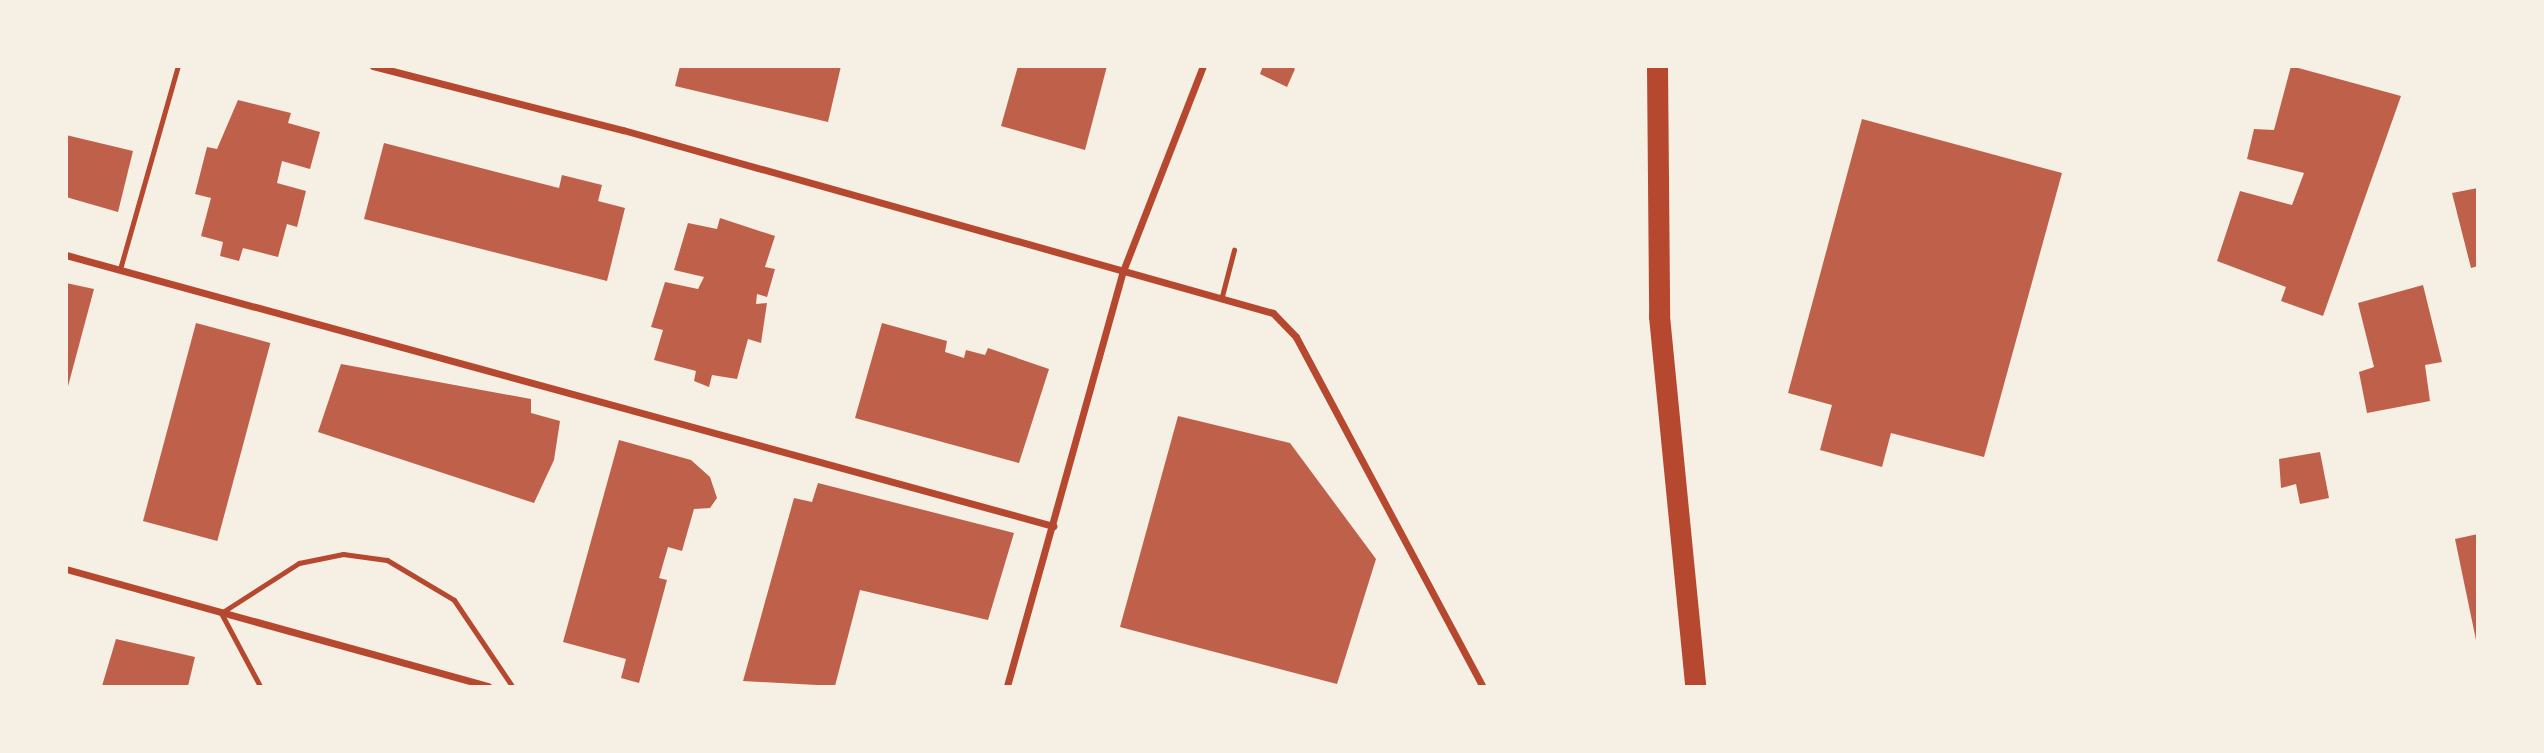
<!DOCTYPE html>
<style>
body{margin:0}
#map{position:relative;width:2544px;height:753px;overflow:hidden;background:#f6efe4;font-family:Roboto,sans-serif}
div>[style]{position:absolute}
.building>*{inset:0;background:#bf614a;transform-origin:0 0}
.service>*{height:5px;margin:-2.5px;padding:0 2.5px;transform-origin:2.5px;border-radius:2.5px;background:#b5482f}
.minor>*{height:7px;margin:-3.5px;padding:0 3.5px;transform-origin:3.5px;border-radius:3.5px;background:#b5482f}
.motorway>*{height:21px;margin:-10.5px;padding:0 10.5px;transform-origin:10.5px;border-radius:10.5px;background:#b5482f}
span{translate:-50% -50%;white-space:nowrap;text-align:center;line-height:1.15;-webkit-text-stroke:6px #f6efe4;paint-order:stroke}
.frame{position:absolute;inset:0;border:68px solid #f6efe4;pointer-events:none}
</style>
<div id="map">
<div class="building">
<i style="clip-path:polygon(680px 66px,841px 66px,828px 122px,675px 86px)"></i>
<i style="clip-path:polygon(1018px 66px,1107px 66px,1085px 150px,1001px 126px)"></i>
<i style="clip-path:polygon(1263px 66px,1291px 66px,1295px 69px,1287px 87px,1260px 74px)"></i>
<i style="clip-path:polygon(2291px 66px,2401px 96px,2323px 316px,2281px 301px,2286px 287px,2217px 261px,2240px 191px,2292px 205px,2304px 173px,2247px 159px,2254px 129px,2274px 130px)"></i>
<i style="clip-path:polygon(238px 100px,291px 113px,288px 123px,320px 132px,310px 169px,282px 161px,277px 183px,306px 191px,297px 227px,287px 224px,278px 257px,243px 248px,239px 261px,220px 256px,223px 242px,201px 236px,211px 198px,195px 194px,207px 147px,217px 149px)"></i>
<i style="clip-path:polygon(1862px 119px,2062px 173px,1984px 457px,1891px 433px,1882px 467px,1820px 450px,1832px 405px,1788px 393px)"></i>
<i style="clip-path:polygon(66px 135px,133px 151px,118px 212px,66px 197px)"></i>
<i style="clip-path:polygon(384px 143px,559px 188px,562px 175px,602px 185px,598px 201px,625px 208px,607px 281px,364px 219px)"></i>
<i style="clip-path:polygon(2478px 188px,2478px 266px,2471px 268px,2452px 193px)"></i>
<i style="clip-path:polygon(720px 218px,775px 236px,765px 267px,775px 269px,767px 297px,757px 294px,756px 304px,767px 303px,761px 343px,748px 339px,737px 379px,712px 375px,709px 387px,694px 381px,696px 371px,654px 360px,663px 330px,651px 327px,665px 282px,698px 289px,704px 277px,674px 270px,688px 223px,717px 229px)"></i>
<i style="clip-path:polygon(66px 283px,94px 289px,67px 390px,66px 390px)"></i>
<i style="clip-path:polygon(2423px 285px,2442px 362px,2425px 365px,2430px 401px,2367px 413px,2359px 372px,2374px 367px,2358px 303px)"></i>
<i style="left:196px;top:323px;width:77px;height:205px;rotate:15deg"></i>
<i style="clip-path:polygon(882px 323px,947px 341px,945px 352px,964px 358px,966px 350px,985px 355px,988px 348px,1049px 369px,1019px 463px,855px 418px)"></i>
<i style="clip-path:polygon(341px 364px,531px 399px,531px 413px,560px 421px,554px 460px,534px 503px,318px 432px)"></i>
<i style="clip-path:polygon(1178px 416px,1290px 443px,1376px 559px,1337px 684px,1120px 627px)"></i>
<i style="clip-path:polygon(619px 440px,691px 460px,710px 477px,717px 498px,710px 508px,694px 509px,682px 551px,668px 547px,659px 578px,667px 580px,639px 683px,621px 678px,626px 659px,563px 642px)"></i>
<i style="clip-path:polygon(2320px 452px,2329px 498px,2300px 504px,2296px 484px,2281px 488px,2279px 459px)"></i>
<i style="clip-path:polygon(818px 483px,1014px 533px,988px 620px,860px 590px,835px 686px,743px 681px,794px 498px,812px 502px)"></i>
<i style="clip-path:polygon(2478px 534px,2478px 640px,2476px 640px,2455px 539px)"></i>
<i style="clip-path:polygon(116px 639px,195px 657px,188px 686px,102px 686px)"></i>
</div>
<div class="service">
<i style="left:120px;top:269px;width:211px;rotate:-74.1deg"></i>
<i style="left:1222px;top:296px;width:48px;rotate:-75.4deg"></i>
<i style="left:260px;top:686px;width:83px;rotate:-118.1deg"></i>
<i style="left:221px;top:613px;width:93px;rotate:-32.7deg"></i>
<i style="left:299px;top:563px;width:45px;rotate:-11.6deg"></i>
<i style="left:343px;top:554px;width:44px;rotate:7.8deg"></i>
<i style="left:387px;top:560px;width:78px;rotate:30.8deg"></i>
<i style="left:454px;top:600px;width:104px;rotate:56deg"></i>
</div>
<div class="minor">
<i style="left:373px;top:66px;width:258px;rotate:14.4deg"></i>
<i style="left:623px;top:130px;width:675px;rotate:15.72deg"></i>
<i style="left:1273px;top:313px;width:33px;rotate:46deg"></i>
<i style="left:1296px;top:337px;width:395px;rotate:61.9deg"></i>
<i style="left:66px;top:255px;width:1024px;rotate:15.35deg"></i>
<i style="left:66px;top:569px;width:438px;rotate:15.5deg"></i>
<i style="left:1007px;top:686px;width:431px;rotate:-74.4deg"></i>
<i style="left:1123px;top:271px;width:220px;rotate:-68.7deg"></i>
</div>
<div class="motorway">
<i style="left:1657px;top:66px;width:250px;rotate:89.5deg"></i>
<i style="left:1659px;top:316px;width:372px;rotate:84.4deg"></i>
</div>
<div class="frame"></div>
</div>
